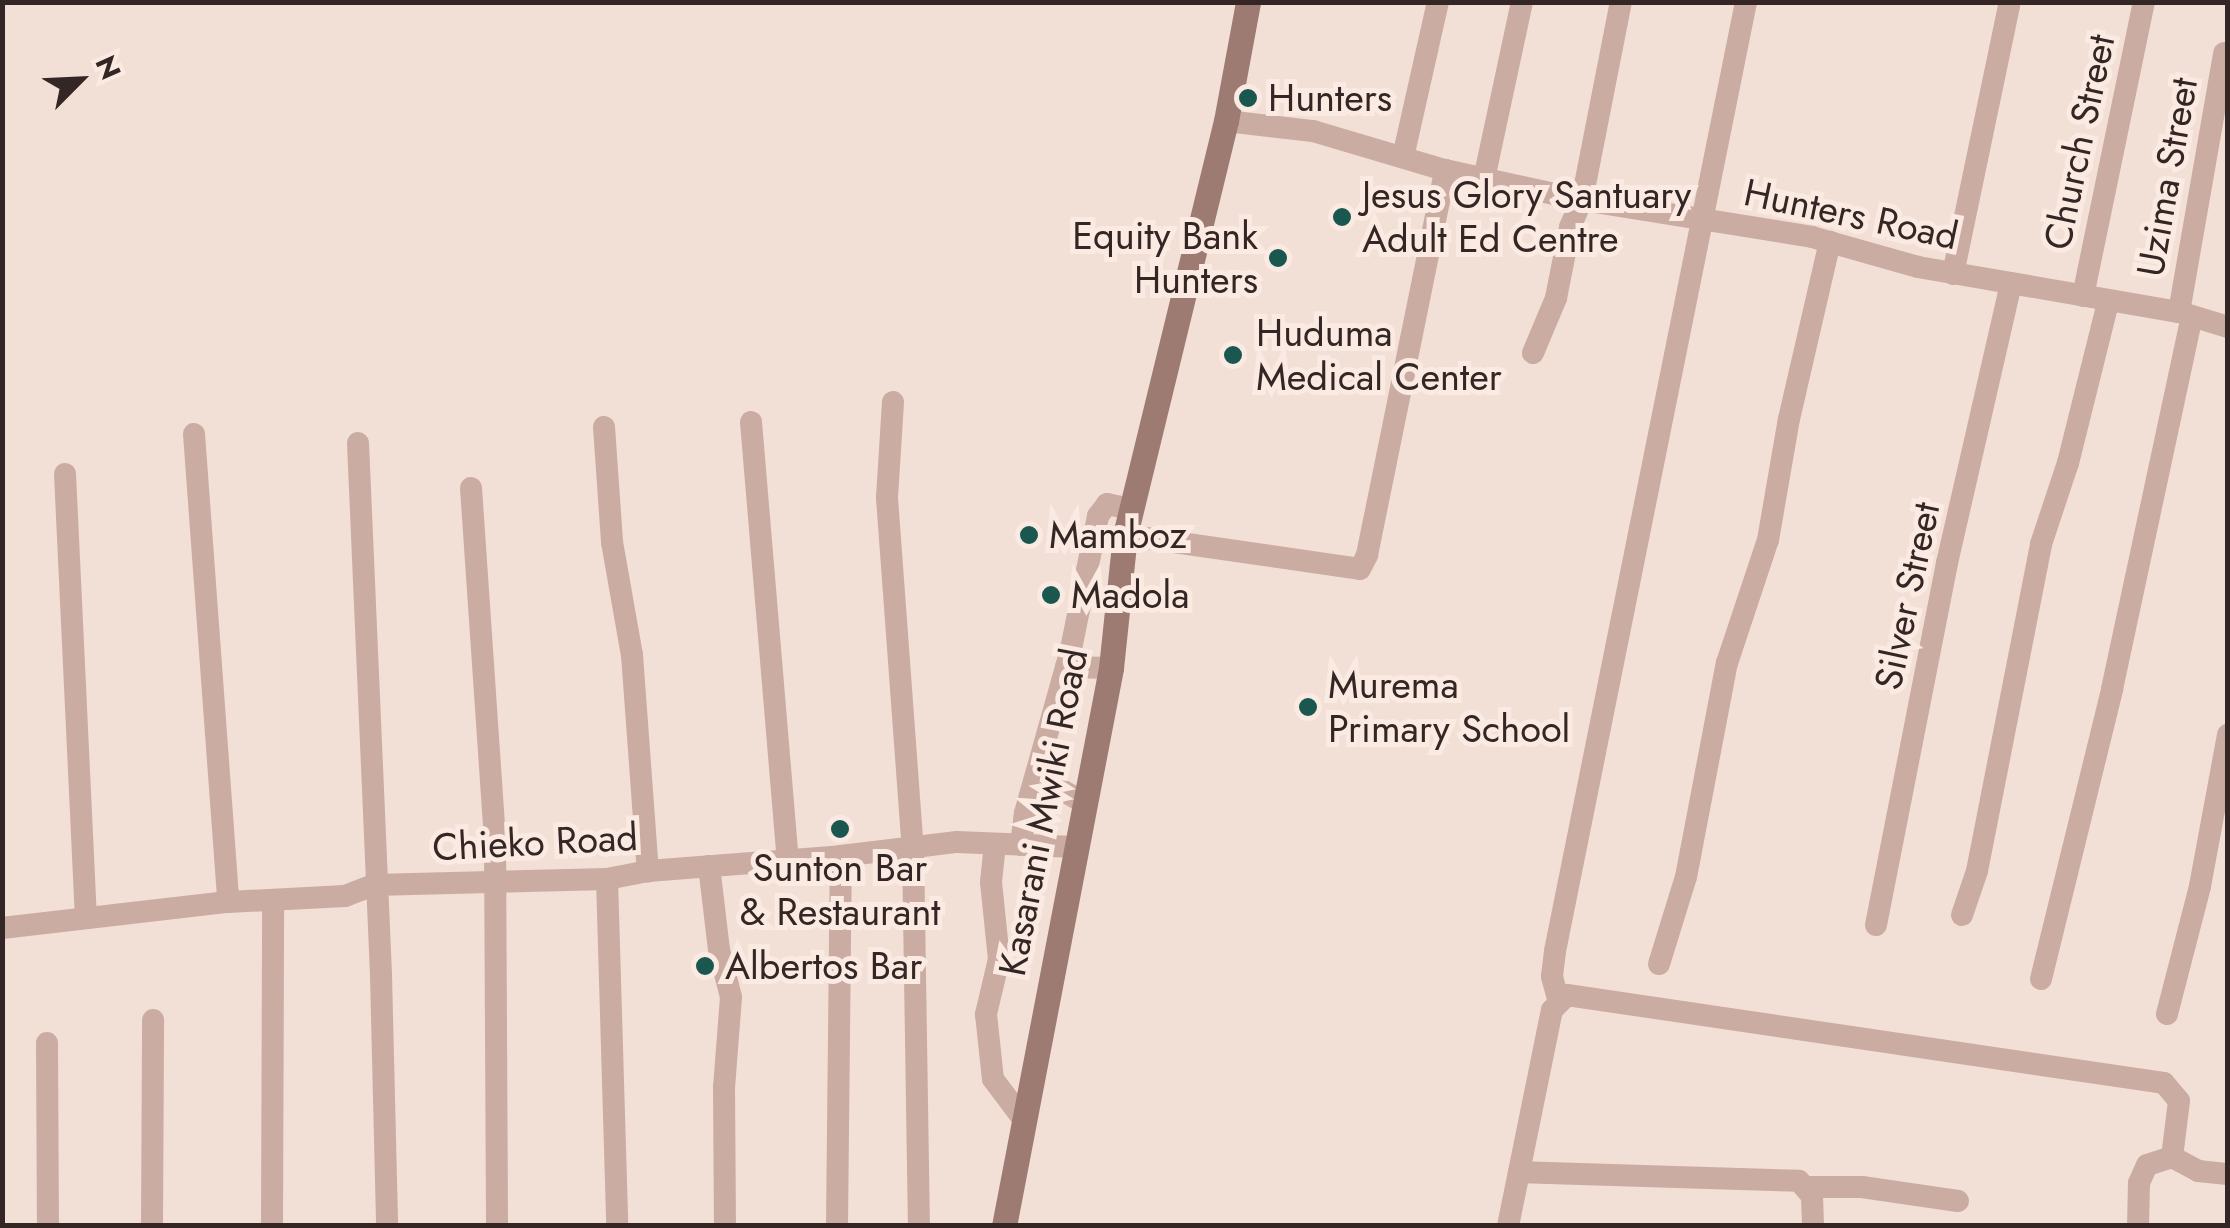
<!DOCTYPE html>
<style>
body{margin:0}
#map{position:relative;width:2230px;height:1228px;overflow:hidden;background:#f2dfd6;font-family:Jost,sans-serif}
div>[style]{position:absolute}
.street>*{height:22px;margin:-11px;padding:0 11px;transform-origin:11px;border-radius:11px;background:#caaca2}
.secondary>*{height:25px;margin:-12.5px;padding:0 12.5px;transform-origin:12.5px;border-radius:12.5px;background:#9d7b73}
.dots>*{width:28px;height:28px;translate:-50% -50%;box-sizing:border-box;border:5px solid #faeae2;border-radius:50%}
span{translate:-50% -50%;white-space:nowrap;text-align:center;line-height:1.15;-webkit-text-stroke:10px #faeae2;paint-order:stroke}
.poi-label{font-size:38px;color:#342624}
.left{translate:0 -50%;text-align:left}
.right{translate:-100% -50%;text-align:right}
.street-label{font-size:38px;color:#342624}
.frame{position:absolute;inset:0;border:5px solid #342624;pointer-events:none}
.north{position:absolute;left:30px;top:30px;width:100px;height:100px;-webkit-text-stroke:8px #faeae2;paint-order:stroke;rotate:66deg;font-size:28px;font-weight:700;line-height:40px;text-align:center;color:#342624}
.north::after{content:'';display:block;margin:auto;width:35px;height:45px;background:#342624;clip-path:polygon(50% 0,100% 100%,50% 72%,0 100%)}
</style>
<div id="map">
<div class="street">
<i style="left:1226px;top:121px;width:88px;rotate:6.6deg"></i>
<i style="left:1313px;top:131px;width:138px;rotate:16.5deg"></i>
<i style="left:1445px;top:170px;width:140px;rotate:12.4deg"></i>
<i style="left:1582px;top:200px;width:233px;rotate:9.1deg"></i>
<i style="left:1812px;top:237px;width:110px;rotate:15.8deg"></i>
<i style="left:1918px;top:267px;width:265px;rotate:9.8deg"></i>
<i style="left:2179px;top:312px;width:51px;rotate:17deg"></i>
<i style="left:1403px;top:157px;width:159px;rotate:-77.3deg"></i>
<i style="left:1484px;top:179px;width:181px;rotate:-77.9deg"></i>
<i style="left:1953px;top:274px;width:278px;rotate:-78.2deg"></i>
<i style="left:2083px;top:296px;width:300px;rotate:-78.3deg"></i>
<i style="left:2179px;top:312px;width:263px;rotate:-80.1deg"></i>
<i style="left:1533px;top:353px;width:60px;rotate:-67.3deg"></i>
<i style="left:1556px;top:298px;width:72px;rotate:-78.8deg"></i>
<i style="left:1570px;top:227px;width:30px;rotate:-66deg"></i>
<i style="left:1582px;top:200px;width:202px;rotate:-78.9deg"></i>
<i style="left:893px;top:402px;width:96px;rotate:93.6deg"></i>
<i style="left:887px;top:498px;width:351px;rotate:85.8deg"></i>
<i style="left:913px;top:848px;width:378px;rotate:89.1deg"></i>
<i style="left:751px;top:422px;width:440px;rotate:85.2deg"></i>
<i style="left:604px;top:427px;width:115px;rotate:86deg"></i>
<i style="left:612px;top:542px;width:115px;rotate:80deg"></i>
<i style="left:632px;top:655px;width:217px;rotate:85.8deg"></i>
<i style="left:194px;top:434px;width:469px;rotate:85.8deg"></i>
<i style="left:358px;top:443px;width:532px;rotate:87.52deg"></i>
<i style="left:381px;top:975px;width:251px;rotate:88.6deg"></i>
<i style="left:65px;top:474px;width:444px;rotate:87.3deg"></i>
<i style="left:471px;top:488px;width:352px;rotate:86.1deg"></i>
<i style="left:495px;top:839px;width:387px;rotate:89.7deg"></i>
<i style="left:1125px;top:535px;width:237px;rotate:8.2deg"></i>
<i style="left:1360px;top:569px;width:16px;rotate:-63deg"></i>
<i style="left:1367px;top:555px;width:393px;rotate:-78.5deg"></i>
<i style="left:1066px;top:667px;width:45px;rotate:1.3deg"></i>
<i style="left:1037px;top:776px;width:53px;rotate:29.5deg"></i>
<i style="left:995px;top:844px;width:38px;rotate:96deg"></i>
<i style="left:991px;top:882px;width:77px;rotate:84.1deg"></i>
<i style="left:999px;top:959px;width:57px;rotate:103.3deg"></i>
<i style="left:986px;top:1014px;width:65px;rotate:83.9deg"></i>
<i style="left:993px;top:1079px;width:50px;rotate:53.1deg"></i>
<i style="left:1021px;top:845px;width:32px;rotate:-83deg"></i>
<i style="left:1025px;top:813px;width:170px;rotate:-74.3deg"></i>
<i style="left:1071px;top:649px;width:136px;rotate:-78.5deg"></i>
<i style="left:1098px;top:516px;width:15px;rotate:-53deg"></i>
<i style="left:1107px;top:504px;width:25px;rotate:12deg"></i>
<i style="left:709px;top:866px;width:85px;rotate:83.2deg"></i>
<i style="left:719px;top:950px;width:49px;rotate:75.7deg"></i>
<i style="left:731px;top:997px;width:90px;rotate:94.4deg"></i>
<i style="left:724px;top:1087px;width:139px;rotate:89.6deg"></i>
<i style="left:607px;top:879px;width:347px;rotate:88.3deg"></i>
<i style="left:1962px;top:915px;width:46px;rotate:-71.2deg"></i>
<i style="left:1977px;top:871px;width:333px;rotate:-78.9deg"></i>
<i style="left:2041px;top:544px;width:85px;rotate:-71.6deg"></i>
<i style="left:2068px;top:463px;width:165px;rotate:-76deg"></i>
<i style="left:1876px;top:925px;width:369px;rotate:-78.9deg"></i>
<i style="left:1947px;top:563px;width:287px;rotate:-77.1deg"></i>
<i style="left:2px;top:928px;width:227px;rotate:-6.6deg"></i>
<i style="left:228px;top:902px;width:117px;rotate:-2.9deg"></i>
<i style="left:345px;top:896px;width:31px;rotate:-21deg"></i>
<i style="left:374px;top:885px;width:233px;rotate:-1.5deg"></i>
<i style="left:607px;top:879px;width:42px;rotate:-11deg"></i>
<i style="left:648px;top:871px;width:194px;rotate:-4.4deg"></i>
<i style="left:841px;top:856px;width:117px;rotate:-6.9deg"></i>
<i style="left:957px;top:842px;width:117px;rotate:2.4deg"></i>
<i style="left:1659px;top:964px;width:91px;rotate:-72.8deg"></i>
<i style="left:1686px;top:877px;width:218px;rotate:-79.2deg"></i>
<i style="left:1727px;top:663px;width:130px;rotate:-71.6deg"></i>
<i style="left:1768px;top:540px;width:123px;rotate:-80.2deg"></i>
<i style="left:1789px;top:419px;width:182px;rotate:-77deg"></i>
<i style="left:2041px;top:979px;width:299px;rotate:-76.2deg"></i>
<i style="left:2112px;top:689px;width:381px;rotate:-77.9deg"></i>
<i style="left:1558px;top:999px;width:24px;rotate:-105deg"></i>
<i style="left:1552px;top:976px;width:25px;rotate:-83deg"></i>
<i style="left:1555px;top:951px;width:968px;rotate:-78.62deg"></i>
<i style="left:2167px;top:1014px;width:132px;rotate:-75.5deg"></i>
<i style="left:2200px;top:886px;width:154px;rotate:-79.5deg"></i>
<i style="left:47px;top:1043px;width:183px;rotate:89.7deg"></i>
<i style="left:2172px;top:1157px;width:30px;rotate:28deg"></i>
<i style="left:2198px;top:1171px;width:30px;rotate:6deg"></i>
<i style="left:1519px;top:1172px;width:280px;rotate:1.8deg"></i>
<i style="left:1799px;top:1181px;width:20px;rotate:49deg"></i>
<i style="left:1812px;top:1196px;width:30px;rotate:88deg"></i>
<i style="left:1807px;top:1187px;width:55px"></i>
<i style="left:1862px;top:1187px;width:97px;rotate:8.3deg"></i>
<i style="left:152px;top:1226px;width:206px;rotate:-89.7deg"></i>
<i style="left:272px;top:1226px;width:324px;rotate:-89.8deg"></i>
<i style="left:837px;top:1226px;width:370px;rotate:-89.4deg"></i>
<i style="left:1508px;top:1226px;width:220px;rotate:-78.5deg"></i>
<i style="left:1552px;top:1010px;width:21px;rotate:-45deg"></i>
<i style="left:1567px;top:995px;width:603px;rotate:8.39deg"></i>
<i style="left:2164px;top:1083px;width:23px;rotate:50deg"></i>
<i style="left:2179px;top:1101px;width:56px;rotate:97.1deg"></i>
<i style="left:2172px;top:1157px;width:26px;rotate:162deg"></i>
<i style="left:2147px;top:1165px;width:20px;rotate:114deg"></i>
<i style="left:2139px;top:1183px;width:43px;rotate:91.3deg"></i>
</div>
<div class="secondary">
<i style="left:1004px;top:1226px;width:568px;rotate:-79.14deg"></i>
<i style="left:1111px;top:668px;width:134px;rotate:-84deg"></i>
<i style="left:1125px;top:535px;width:426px;rotate:-76.3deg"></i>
<i style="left:1226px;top:121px;width:121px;rotate:-79.5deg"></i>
</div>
<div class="dots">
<i style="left:1248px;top:98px;background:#19574f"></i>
<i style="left:1342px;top:217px;background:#19574f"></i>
<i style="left:1278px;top:258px;background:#19574f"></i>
<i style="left:1233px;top:355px;background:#19574f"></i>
<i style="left:1029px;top:535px;background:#19574f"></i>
<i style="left:1051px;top:595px;background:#19574f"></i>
<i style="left:1308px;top:707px;background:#19574f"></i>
<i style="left:840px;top:829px;background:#19574f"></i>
<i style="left:705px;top:966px;background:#19574f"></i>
</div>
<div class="poi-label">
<span class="left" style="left:1268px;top:98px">Hunters</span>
<span class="left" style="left:1362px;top:217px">Jesus Glory Santuary<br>Adult Ed Centre</span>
<span class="right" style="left:1258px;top:258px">Equity Bank<br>Hunters</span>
<span class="left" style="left:1256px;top:355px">Huduma<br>Medical Center</span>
<span class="left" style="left:1049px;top:535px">Mamboz</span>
<span class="left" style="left:1071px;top:595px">Madola</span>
<span class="left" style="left:1328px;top:707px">Murema<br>Primary School</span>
<span style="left:840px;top:890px">Sunton Bar<br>&amp; Restaurant</span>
<span class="left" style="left:725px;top:966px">Albertos Bar</span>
</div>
<div class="street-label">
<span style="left:2079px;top:142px;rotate:-78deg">Church Street</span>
<span style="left:2167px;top:177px;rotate:-80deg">Uzima Street</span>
<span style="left:1851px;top:214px;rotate:12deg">Hunters Road</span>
<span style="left:1907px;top:596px;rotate:-78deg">Silver Street</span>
<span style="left:1043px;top:812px;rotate:-79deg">Kasarani Mwiki Road</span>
<span style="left:535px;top:842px;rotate:-3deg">Chieko Road</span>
</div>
<div class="frame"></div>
<div class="north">N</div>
</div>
